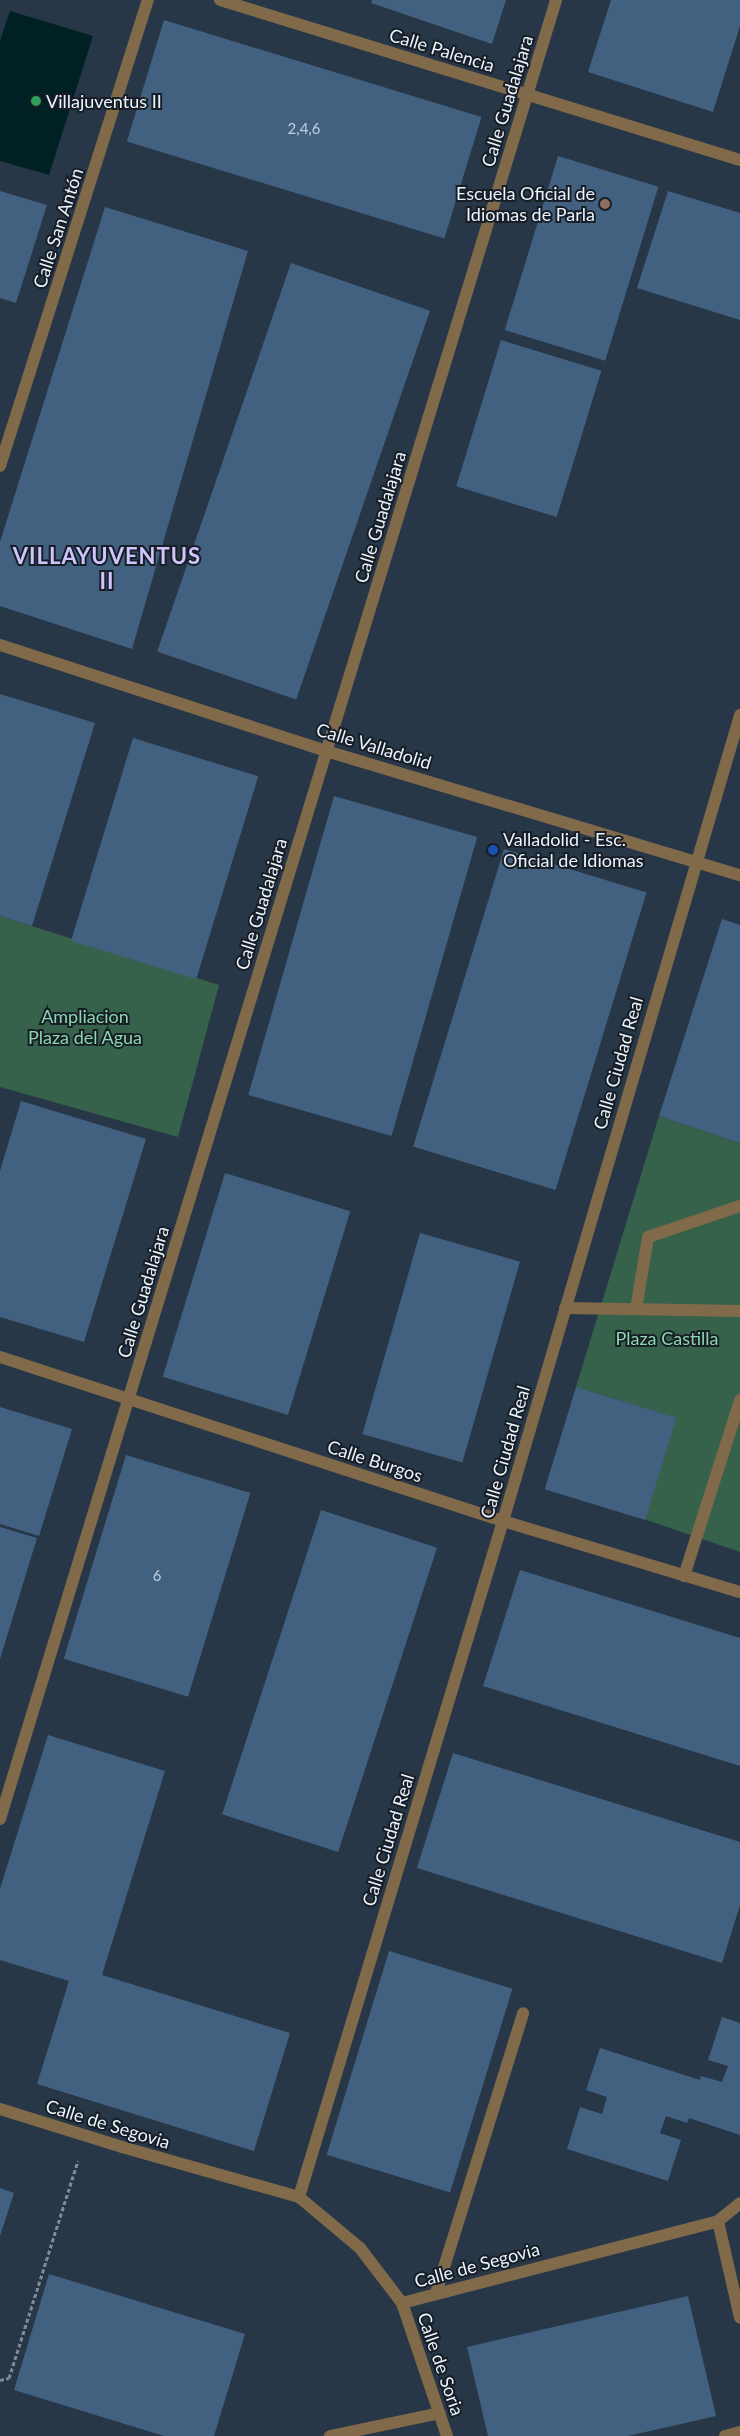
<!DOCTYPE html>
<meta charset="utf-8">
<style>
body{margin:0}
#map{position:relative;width:740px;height:2436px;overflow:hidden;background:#273748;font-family:Lato,sans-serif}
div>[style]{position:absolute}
.green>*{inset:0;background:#36624c}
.water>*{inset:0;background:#002124}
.building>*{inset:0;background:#426181;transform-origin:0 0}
.path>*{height:3px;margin-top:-1.5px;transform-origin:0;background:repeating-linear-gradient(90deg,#7e8b9a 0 4px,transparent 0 6.5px)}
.pedestrian>*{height:12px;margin:-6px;padding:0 6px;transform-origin:6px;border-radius:6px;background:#816a49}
.minor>*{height:12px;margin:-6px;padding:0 6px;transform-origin:6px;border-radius:6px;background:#816a49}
.tertiary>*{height:12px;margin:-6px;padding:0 6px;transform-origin:6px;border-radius:6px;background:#816a49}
.dots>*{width:14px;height:14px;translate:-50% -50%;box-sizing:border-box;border:2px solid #171e25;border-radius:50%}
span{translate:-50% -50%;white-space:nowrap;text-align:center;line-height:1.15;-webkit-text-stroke:4px #171e25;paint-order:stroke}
.number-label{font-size:15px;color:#c0cfe0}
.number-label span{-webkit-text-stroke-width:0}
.street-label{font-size:18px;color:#eaf4ff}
.poi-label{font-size:18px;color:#eaf4ff}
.left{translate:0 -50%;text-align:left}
.right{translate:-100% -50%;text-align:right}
.park-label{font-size:18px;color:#8cd7b0}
.district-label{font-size:22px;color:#d0c4fd;font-weight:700;letter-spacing:1px}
</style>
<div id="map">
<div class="green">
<i style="clip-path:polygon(0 916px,219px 985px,178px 1137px,0 1087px)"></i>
<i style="clip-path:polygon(659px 1116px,740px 1143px,740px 1552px,644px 1519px,676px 1418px,576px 1387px)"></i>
</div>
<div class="water">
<i style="clip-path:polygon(10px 11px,93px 36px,49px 175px,0 161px,0 41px)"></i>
</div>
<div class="building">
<i style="clip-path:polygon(372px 0,506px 0,492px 44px,371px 3px)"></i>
<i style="clip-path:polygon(611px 0,740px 0,740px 26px,713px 112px,588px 72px)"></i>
<i style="left:164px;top:20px;width:332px;height:127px;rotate:17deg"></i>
<i style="left:558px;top:156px;width:105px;height:182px;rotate:17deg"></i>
<i style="clip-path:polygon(0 191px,47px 205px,16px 303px,0 298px)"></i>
<i style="clip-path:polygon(668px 191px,740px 213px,740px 320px,637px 288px)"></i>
<i style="clip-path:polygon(105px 207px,248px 251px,132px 649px,0 606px,0 542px)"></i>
<i style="left:291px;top:263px;width:147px;height:411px;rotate:19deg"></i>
<i style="left:501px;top:340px;width:105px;height:153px;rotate:17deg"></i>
<i style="clip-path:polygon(0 694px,95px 723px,32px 926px,0 916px)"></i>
<i style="left:133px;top:738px;width:131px;height:212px;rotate:17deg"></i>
<i style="left:334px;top:796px;width:149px;height:311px;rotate:16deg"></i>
<i style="left:504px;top:849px;width:149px;height:311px;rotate:17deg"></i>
<i style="clip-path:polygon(722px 919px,740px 925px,740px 1143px,659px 1116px)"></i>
<i style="clip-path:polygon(21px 1101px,146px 1139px,84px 1342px,0 1317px,0 1171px)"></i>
<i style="left:225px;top:1173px;width:131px;height:213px;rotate:17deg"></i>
<i style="left:420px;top:1233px;width:104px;height:209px;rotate:16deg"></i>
<i style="left:576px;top:1387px;width:105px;height:107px;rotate:17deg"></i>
<i style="clip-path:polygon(0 1407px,72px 1429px,39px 1536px,0 1524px)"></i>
<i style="left:126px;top:1455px;width:130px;height:213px;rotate:17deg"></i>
<i style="left:321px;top:1510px;width:122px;height:320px;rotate:18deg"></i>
<i style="clip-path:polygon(0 1527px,37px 1538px,0 1659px)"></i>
<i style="clip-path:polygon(520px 1570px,740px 1638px,740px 1766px,483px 1686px)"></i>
<i style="clip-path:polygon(48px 1735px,165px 1771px,102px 1975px,290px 2033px,254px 2151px,37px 2084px,69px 1981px,0 1960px,0 1889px)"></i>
<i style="clip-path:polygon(453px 1753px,740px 1842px,740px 1905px,722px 1963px,417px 1868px)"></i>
<i style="left:389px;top:1951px;width:129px;height:213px;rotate:17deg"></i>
<i style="clip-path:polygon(722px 2017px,740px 2023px,740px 2135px,689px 2118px,687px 2123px,666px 2116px,660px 2133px,681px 2140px,668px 2181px,567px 2149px,580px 2107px,602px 2114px,607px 2097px,586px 2090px,600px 2048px,700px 2080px,701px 2076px,722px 2082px,728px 2066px,708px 2060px)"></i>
<i style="clip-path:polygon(0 2188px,14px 2193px,0 2236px)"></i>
<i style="clip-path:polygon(49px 2274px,245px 2334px,214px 2436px,164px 2436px,14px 2390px)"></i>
<i style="clip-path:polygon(688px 2296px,716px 2416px,628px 2436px,488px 2436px,467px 2347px)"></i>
</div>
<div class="path">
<i style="left:0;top:2380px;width:9px;rotate:-13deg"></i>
<i style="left:9px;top:2378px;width:228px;rotate:-72.4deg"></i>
</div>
<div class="pedestrian">
<i style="left:565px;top:1308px;width:175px;rotate:1deg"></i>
<i style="left:636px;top:1309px;width:73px;rotate:-80.5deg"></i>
<i style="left:648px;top:1237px;width:97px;rotate:-18.6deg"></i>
<i style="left:684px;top:1576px;width:185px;rotate:-72.3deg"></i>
</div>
<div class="minor">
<i style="left:220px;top:0;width:544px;rotate:17.1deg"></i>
<i style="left:0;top:466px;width:489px;rotate:-72.4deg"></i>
<i style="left:0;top:645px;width:343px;rotate:18deg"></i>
<i style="left:326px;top:751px;width:432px;rotate:16.7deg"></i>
<i style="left:0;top:1357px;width:529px;rotate:18.06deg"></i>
<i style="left:503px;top:1521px;width:247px;rotate:16.7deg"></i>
<i style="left:0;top:1819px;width:1902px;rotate:-73deg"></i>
<i style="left:299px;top:2197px;width:706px;rotate:-73.21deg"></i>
<i style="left:503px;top:1521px;width:840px;rotate:-73.61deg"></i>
<i style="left:718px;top:2221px;width:99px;rotate:77.2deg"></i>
<i style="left:436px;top:2293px;width:293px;rotate:-72.7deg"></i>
<i style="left:402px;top:2303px;width:326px;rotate:-14.5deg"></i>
<i style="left:718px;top:2221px;width:28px;rotate:-39deg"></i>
<i style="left:330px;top:2436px;width:112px;rotate:-11.8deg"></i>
<i style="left:725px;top:2436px;width:16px;rotate:-15deg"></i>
</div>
<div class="tertiary">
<i style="left:0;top:2109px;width:128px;rotate:17.3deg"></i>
<i style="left:122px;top:2147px;width:184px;rotate:15.8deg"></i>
<i style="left:299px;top:2197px;width:80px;rotate:39.9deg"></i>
<i style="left:360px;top:2248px;width:69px;rotate:52.6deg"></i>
<i style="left:402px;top:2303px;width:140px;rotate:71.3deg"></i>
</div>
<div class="dots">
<i style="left:36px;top:101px;background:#2e9e5b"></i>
<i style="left:605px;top:204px;background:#8d6e63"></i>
<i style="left:493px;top:850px;background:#1a4fb4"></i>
</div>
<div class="number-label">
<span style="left:304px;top:129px">2,4,6</span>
<span style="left:157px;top:1576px">6</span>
</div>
<div class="street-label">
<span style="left:442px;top:50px;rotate:17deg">Calle Palencia</span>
<span style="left:507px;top:101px;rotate:-73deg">Calle Guadalajara</span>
<span style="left:58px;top:228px;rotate:-72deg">Calle San Antón</span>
<span style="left:380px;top:517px;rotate:-73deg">Calle Guadalajara</span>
<span style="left:374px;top:746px;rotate:17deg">Calle Valladolid</span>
<span style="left:261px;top:904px;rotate:-73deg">Calle Guadalajara</span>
<span style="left:618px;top:1063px;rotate:-74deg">Calle Ciudad Real</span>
<span style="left:143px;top:1292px;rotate:-73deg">Calle Guadalajara</span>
<span style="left:505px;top:1452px;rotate:-74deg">Calle Ciudad Real</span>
<span style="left:375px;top:1461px;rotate:18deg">Calle Burgos</span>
<span style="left:388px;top:1840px;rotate:-73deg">Calle Ciudad Real</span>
<span style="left:108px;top:2124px;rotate:17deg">Calle de Segovia</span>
<span style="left:477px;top:2265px;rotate:-15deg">Calle de Segovia</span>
<span style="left:441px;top:2364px;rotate:71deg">Calle de Soria</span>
</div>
<div class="poi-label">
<span class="left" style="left:46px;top:101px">Villajuventus II</span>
<span class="right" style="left:595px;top:204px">Escuela Oficial de<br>Idiomas de Parla</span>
<span class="left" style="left:503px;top:850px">Valladolid - Esc.<br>Oficial de Idiomas</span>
</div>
<div class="park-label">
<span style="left:85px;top:1027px">Ampliacion<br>Plaza del Agua</span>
<span style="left:667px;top:1338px">Plaza Castilla</span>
</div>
<div class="district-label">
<span style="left:107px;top:568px">VILLAYUVENTUS<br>II</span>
</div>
</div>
